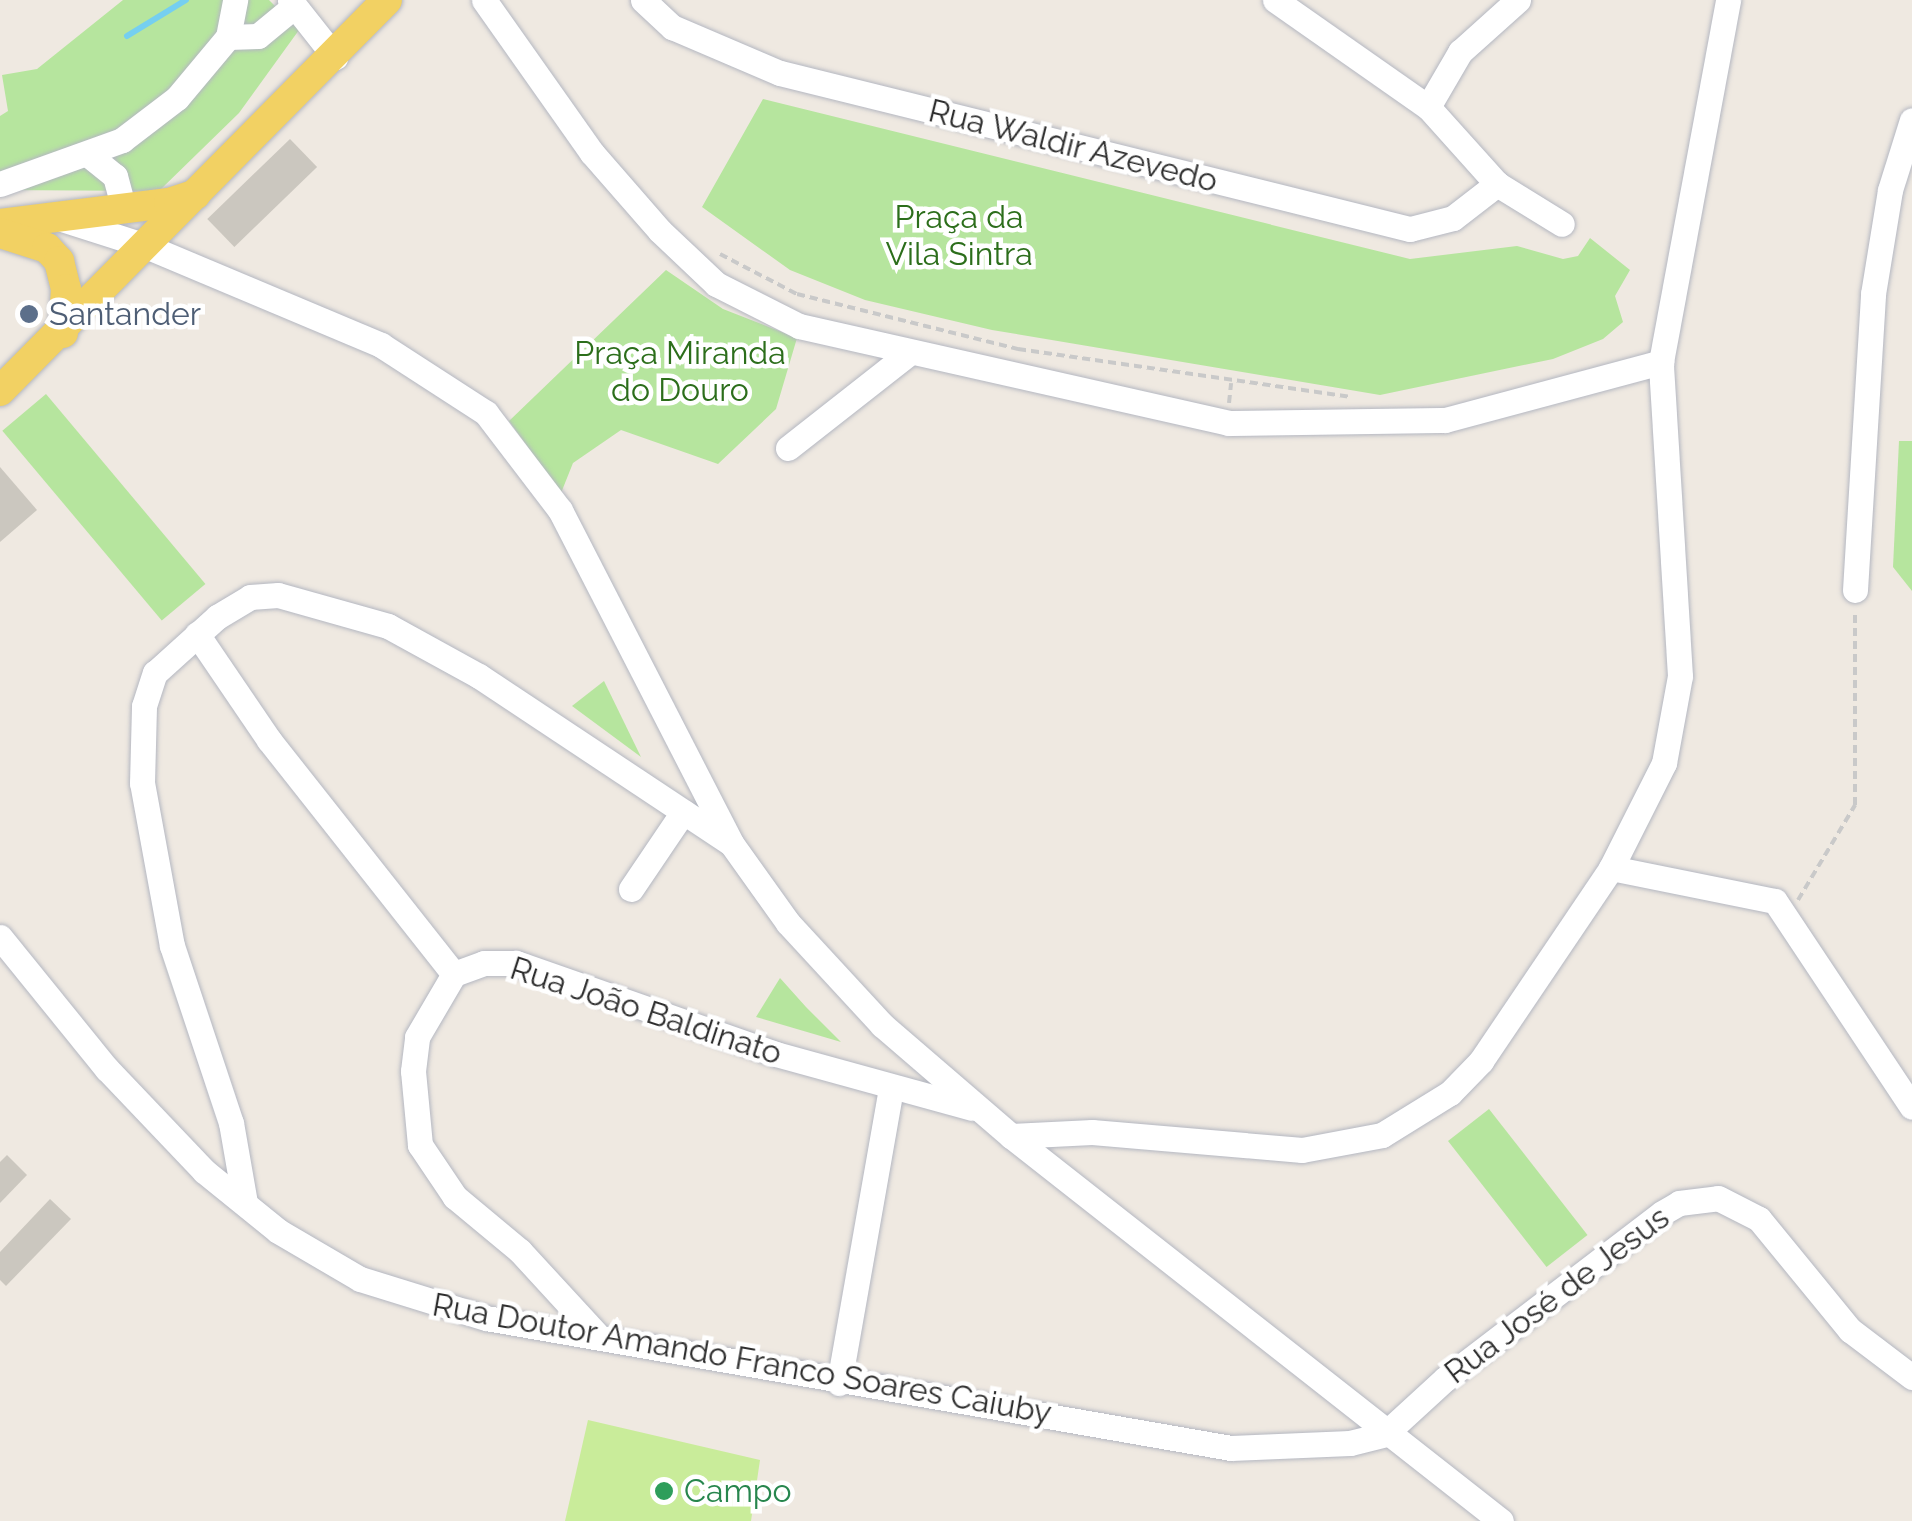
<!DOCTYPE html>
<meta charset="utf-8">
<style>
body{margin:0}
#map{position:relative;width:1912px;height:1521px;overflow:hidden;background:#efe9e1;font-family:Raleway,sans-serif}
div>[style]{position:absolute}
.green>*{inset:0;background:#b6e59e;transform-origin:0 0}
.pitch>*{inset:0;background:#c9ec9a}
.stream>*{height:6px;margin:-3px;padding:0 3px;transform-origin:3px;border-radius:3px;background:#75cff0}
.building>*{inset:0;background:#cbc7bf;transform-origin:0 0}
.path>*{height:4px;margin-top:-2px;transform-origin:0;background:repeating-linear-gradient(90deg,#c9c9c9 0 8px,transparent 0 13px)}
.roads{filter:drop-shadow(0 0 2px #b4b7c1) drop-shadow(0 0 2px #b4b7c1)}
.minor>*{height:25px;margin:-12.5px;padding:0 12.5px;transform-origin:12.5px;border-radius:12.5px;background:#fff}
.major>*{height:30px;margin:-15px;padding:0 15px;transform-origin:15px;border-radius:15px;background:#f2d163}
.dots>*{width:28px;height:28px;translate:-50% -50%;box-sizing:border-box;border:5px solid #fff;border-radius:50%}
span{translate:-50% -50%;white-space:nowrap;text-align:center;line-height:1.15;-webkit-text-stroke:9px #fff;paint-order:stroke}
.street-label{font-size:32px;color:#2e2e2e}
.park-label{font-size:32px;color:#2c6e1b}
.service-label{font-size:32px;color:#4e5e75}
.left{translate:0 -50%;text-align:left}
.leisure-label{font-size:32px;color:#27864d}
</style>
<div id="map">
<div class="green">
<i style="clip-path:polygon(123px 0,269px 0,299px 30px,239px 113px,159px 191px,0 190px,0 116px,8px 111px,2px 75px,37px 69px)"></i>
<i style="clip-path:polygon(763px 99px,1410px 259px,1517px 246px,1563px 259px,1578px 256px,1590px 238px,1630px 270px,1615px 296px,1623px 322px,1603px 339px,1553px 359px,1380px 395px,992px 330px,865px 300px,790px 270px,702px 207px)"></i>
<i style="clip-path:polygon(666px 270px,723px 309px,797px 338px,776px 409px,718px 464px,621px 430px,573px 463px,561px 493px,509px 421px)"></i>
<i style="left:46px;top:394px;width:248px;height:57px;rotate:50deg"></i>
<i style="clip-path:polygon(1899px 441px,1912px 441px,1912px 591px,1893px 567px)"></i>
<i style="clip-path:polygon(604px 681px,641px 757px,572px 706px)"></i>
<i style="clip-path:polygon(780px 978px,806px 1007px,841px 1042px,756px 1017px)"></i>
<i style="left:1489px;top:1109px;width:160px;height:52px;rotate:52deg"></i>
</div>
<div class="pitch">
<i style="clip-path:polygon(588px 1420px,760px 1460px,751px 1521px,565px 1521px)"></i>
</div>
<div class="stream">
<i style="left:127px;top:36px;width:69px;rotate:-31.4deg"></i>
</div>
<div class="building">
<i style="left:290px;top:139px;width:39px;height:115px;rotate:46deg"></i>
<i style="clip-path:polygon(0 467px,37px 510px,0 542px)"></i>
<i style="clip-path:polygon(7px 1155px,27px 1175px,0 1203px,0 1162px)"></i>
<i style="clip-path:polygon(50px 1199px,71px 1219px,6px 1286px,0 1280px,0 1252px)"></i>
</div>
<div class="path">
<i style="left:720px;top:254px;width:87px;rotate:27.5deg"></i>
<i style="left:797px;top:294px;width:228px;rotate:14deg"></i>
<i style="left:1018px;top:349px;width:335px;rotate:8.2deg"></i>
<i style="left:1229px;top:403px;width:20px;rotate:-84deg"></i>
<i style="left:1798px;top:900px;width:111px;rotate:-59deg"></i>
<i style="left:1855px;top:805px;width:195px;rotate:-90deg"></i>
</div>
<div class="roads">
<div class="minor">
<i style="left:290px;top:0;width:73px;rotate:51.7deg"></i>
<i style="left:484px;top:0;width:187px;rotate:54.8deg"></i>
<i style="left:592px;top:153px;width:103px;rotate:48.9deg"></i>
<i style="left:660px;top:231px;width:77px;rotate:43.4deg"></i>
<i style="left:716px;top:284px;width:93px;rotate:26.8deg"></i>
<i style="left:799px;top:326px;width:440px;rotate:12.7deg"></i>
<i style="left:1228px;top:423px;width:217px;rotate:-0.8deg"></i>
<i style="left:1445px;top:420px;width:224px;rotate:-15deg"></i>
<i style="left:643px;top:0;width:40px;rotate:43deg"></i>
<i style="left:672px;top:27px;width:117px;rotate:23.1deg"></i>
<i style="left:780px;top:73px;width:649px;rotate:13.91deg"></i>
<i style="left:1410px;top:229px;width:44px;rotate:-14.3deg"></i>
<i style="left:1453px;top:218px;width:56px;rotate:-37.7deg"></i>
<i style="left:1275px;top:0;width:187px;rotate:35deg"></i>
<i style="left:1428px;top:107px;width:103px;rotate:48.1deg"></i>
<i style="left:1497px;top:184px;width:76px;rotate:31.6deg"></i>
<i style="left:228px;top:37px;width:30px;rotate:-2deg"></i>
<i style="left:258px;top:36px;width:44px;rotate:-39.5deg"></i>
<i style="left:1428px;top:107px;width:64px;rotate:-59.8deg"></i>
<i style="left:1460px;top:52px;width:78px;rotate:-41.9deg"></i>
<i style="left:90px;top:156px;width:32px;rotate:39deg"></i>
<i style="left:115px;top:176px;width:35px;rotate:75deg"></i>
<i style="left:0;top:184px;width:130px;rotate:-19.8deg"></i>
<i style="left:122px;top:140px;width:69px;rotate:-37.4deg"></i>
<i style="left:177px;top:98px;width:80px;rotate:-50.1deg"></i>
<i style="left:228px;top:37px;width:38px;rotate:-79deg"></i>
<i style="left:62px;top:219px;width:88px;rotate:17.8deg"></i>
<i style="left:146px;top:246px;width:255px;rotate:22.8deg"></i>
<i style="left:381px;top:345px;width:125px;rotate:32.9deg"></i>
<i style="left:486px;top:413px;width:122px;rotate:52.7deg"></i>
<i style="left:560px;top:510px;width:374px;rotate:62.8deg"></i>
<i style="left:731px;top:843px;width:98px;rotate:54.5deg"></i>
<i style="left:788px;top:923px;width:139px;rotate:47.3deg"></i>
<i style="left:882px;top:1025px;width:170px;rotate:40.7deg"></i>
<i style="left:1011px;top:1136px;width:623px;rotate:38.16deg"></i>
<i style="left:788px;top:448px;width:152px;rotate:-38.1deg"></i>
<i style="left:1855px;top:590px;width:297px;rotate:-86.5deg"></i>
<i style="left:1873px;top:294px;width:105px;rotate:-80.7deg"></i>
<i style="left:1890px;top:190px;width:73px;rotate:-72.6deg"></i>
<i style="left:197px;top:634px;width:128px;rotate:55.8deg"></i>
<i style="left:269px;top:740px;width:298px;rotate:51.7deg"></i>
<i style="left:1611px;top:868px;width:167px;rotate:11.4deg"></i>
<i style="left:1775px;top:901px;width:247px;rotate:56.4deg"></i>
<i style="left:631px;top:889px;width:93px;rotate:-56deg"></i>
<i style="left:0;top:937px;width:170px;rotate:51deg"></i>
<i style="left:107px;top:1069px;width:141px;rotate:46.4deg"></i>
<i style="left:204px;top:1171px;width:95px;rotate:39deg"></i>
<i style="left:278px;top:1231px;width:95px;rotate:30.3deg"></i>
<i style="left:360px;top:1279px;width:132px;rotate:17.2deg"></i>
<i style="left:486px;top:1318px;width:756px;rotate:9.9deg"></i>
<i style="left:1231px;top:1448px;width:119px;rotate:-2.4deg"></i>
<i style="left:1350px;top:1443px;width:36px;rotate:-14deg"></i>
<i style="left:1385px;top:1434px;width:81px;rotate:-42.5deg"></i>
<i style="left:1445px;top:1379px;width:273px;rotate:-37.4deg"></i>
<i style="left:1662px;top:1213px;width:20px;rotate:-30deg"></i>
<i style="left:1679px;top:1203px;width:39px;rotate:-7deg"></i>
<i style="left:1718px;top:1198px;width:46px;rotate:27.1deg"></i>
<i style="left:1759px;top:1219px;width:144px;rotate:50.7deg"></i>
<i style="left:1850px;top:1330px;width:78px;rotate:37.2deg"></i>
<i style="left:1011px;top:1136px;width:81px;rotate:-2.8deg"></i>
<i style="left:1092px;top:1132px;width:211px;rotate:4.9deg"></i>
<i style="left:1302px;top:1150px;width:81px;rotate:-10.6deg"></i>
<i style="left:1382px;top:1135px;width:80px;rotate:-31.7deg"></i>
<i style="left:1450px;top:1093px;width:45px;rotate:-45.9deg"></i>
<i style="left:1481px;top:1061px;width:233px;rotate:-56deg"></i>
<i style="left:1611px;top:868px;width:118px;rotate:-63.2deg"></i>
<i style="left:1664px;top:763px;width:88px;rotate:-79.6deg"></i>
<i style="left:1680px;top:676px;width:315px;rotate:-93.5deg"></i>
<i style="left:1661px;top:362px;width:368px;rotate:-79.5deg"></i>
<i style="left:245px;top:1203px;width:81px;rotate:-99.9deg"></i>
<i style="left:231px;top:1123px;width:187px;rotate:-108.4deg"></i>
<i style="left:172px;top:946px;width:166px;rotate:-100.4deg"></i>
<i style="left:142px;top:783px;width:77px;rotate:-88.5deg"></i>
<i style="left:144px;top:706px;width:35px;rotate:-72deg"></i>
<i style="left:155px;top:673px;width:84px;rotate:-42.1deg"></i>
<i style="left:217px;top:617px;width:39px;rotate:-31deg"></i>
<i style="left:250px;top:597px;width:28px;rotate:-4deg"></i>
<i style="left:278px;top:595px;width:114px;rotate:15.7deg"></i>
<i style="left:388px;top:626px;width:104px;rotate:28.8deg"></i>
<i style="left:479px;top:676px;width:300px;rotate:33.6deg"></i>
<i style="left:599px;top:1337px;width:117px;rotate:-132.6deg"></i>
<i style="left:520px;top:1251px;width:85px;rotate:-140.3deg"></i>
<i style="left:455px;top:1197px;width:63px;rotate:-123.9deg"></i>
<i style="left:420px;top:1145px;width:74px;rotate:-95.4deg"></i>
<i style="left:413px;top:1071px;width:34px;rotate:-83deg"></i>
<i style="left:417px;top:1037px;width:73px;rotate:-59.6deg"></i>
<i style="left:454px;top:974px;width:32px;rotate:-20deg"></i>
<i style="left:484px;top:963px;width:32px"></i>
<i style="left:516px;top:963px;width:275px;rotate:19.3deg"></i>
<i style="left:776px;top:1054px;width:203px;rotate:15.4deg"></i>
<i style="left:839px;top:1383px;width:300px;rotate:-80deg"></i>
</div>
<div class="major">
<i style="left:0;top:224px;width:170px;rotate:-7.1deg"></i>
<i style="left:169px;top:203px;width:28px;rotate:-18deg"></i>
<i style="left:0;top:233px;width:49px;rotate:17.7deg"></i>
<i style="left:47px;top:248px;width:18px;rotate:47deg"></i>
<i style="left:59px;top:261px;width:29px;rotate:76deg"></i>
<i style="left:66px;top:289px;width:44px;rotate:93.9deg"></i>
<i style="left:0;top:391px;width:550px;rotate:-45.29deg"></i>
</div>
</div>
<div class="dots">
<i style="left:29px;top:314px;background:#5c6f8a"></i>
<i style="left:664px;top:1491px;background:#2e9e5b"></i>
</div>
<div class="street-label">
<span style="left:1073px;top:146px;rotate:14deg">Rua Waldir Azevedo</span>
<span style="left:646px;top:1011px;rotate:18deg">Rua João Baldinato</span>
<span style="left:1557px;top:1295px;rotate:-37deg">Rua José de Jesus</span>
<span style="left:742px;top:1359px;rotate:10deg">Rua Doutor Amando Franco Soares Caiuby</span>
</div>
<div class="park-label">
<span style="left:959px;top:236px">Praça da<br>Vila Sintra</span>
<span style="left:680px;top:372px">Praça Miranda<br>do Douro</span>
</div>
<div class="service-label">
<span class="left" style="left:49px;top:314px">Santander</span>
</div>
<div class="leisure-label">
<span class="left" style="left:684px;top:1491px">Campo</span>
</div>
</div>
